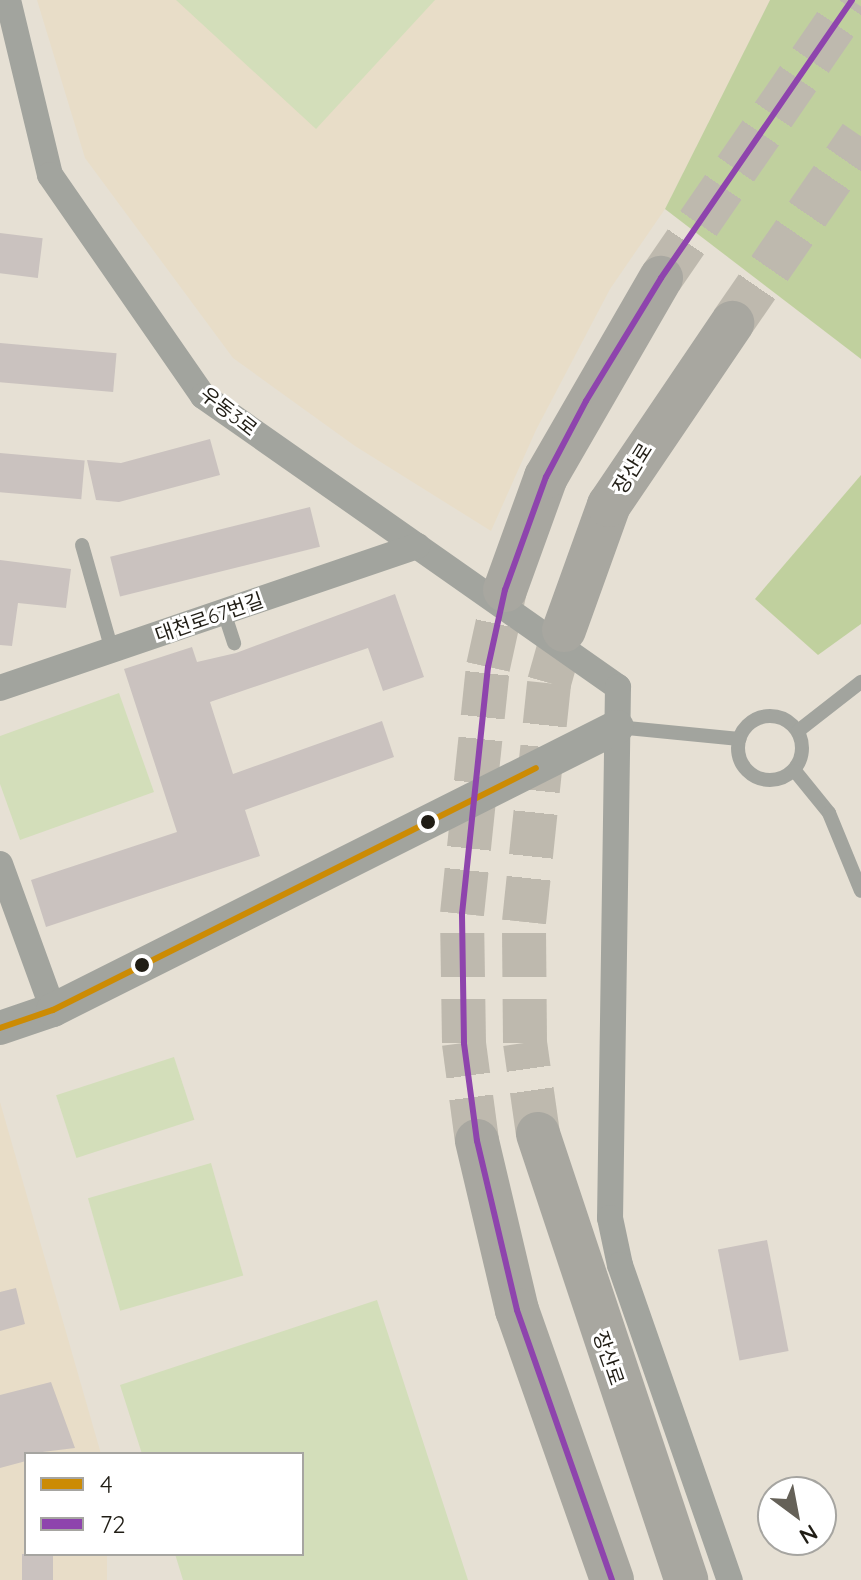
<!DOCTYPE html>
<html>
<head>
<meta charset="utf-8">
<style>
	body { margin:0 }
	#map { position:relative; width:861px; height:1580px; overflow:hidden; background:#e6e0d4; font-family:Quicksand,"Noto Sans KR",sans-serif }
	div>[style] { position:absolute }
	.built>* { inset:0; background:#e8ddc8 }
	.green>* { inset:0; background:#d3deba; transform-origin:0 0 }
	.forest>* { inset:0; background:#c0d09e }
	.building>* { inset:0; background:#cac2bf; transform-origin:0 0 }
	.trunk-tunnel>* { height:44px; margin-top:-22px; transform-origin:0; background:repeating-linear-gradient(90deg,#beb9ae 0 44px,transparent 0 66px) }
	.service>* { height:14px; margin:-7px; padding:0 7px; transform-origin:7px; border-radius:7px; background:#a2a49e }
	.service>.ring { margin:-7px; padding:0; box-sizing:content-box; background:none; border:14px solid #a2a49e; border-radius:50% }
	.minor>* { height:26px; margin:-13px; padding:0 13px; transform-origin:13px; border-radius:13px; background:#a2a49e }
	.tertiary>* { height:34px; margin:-17px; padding:0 17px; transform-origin:17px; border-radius:17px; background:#a2a49e }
	.trunk>* { height:44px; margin:-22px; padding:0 22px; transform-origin:22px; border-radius:22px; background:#a8a7a0 }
	.bus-1>* { height:6px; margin:-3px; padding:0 3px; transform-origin:3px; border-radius:3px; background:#cc8b04 }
	.bus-2>* { height:6px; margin:-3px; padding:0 3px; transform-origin:3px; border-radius:3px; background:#8e44ad }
	.dots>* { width:22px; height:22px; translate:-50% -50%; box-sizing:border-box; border:4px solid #fff; border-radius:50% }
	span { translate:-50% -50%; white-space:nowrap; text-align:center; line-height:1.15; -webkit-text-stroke:6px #fff; paint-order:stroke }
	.street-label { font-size:20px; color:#201d15 }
	.legend { position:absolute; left:24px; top:1452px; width:280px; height:104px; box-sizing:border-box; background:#fff; border:2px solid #a6a5a1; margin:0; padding:10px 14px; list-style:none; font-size:24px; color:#201d15 }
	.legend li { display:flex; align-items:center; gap:16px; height:40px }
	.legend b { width:40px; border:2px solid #a6a5a1 }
	.north { position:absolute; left:757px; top:1476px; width:80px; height:80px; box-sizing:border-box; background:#fff; border:2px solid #a6a5a1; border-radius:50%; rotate:148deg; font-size:22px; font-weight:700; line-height:32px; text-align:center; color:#201d15 }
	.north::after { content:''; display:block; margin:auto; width:28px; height:36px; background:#656158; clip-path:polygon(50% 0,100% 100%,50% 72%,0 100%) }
</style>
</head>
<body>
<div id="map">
	<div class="built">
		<i style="clip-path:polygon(37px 0,770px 0,665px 209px,610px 289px,536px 430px,491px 531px,355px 446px,233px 358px,85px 158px)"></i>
		<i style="clip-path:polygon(0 1102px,101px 1454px,26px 1454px,26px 1554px,107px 1554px,107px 1580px,0 1580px)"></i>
	</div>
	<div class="green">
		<i style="clip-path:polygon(176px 0,435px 0,316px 129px)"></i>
		<i style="clip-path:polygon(119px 693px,154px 792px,20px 840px,0 784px,0 736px)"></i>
		<i style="left:174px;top:1057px;width:66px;height:124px;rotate:72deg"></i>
		<i style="left:211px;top:1163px;width:117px;height:128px;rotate:74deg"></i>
		<i style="clip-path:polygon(377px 1300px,468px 1580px,183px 1580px,175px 1554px,302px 1554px,302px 1454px,142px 1454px,120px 1385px)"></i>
	</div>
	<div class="forest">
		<i style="clip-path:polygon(770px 0,861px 0,861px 359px,665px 209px)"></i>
		<i style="clip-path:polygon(861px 475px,861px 624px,818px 655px,755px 599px)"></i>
	</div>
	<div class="building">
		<i style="left:0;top:233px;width:43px;height:40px;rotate:7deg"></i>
		<i style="left:0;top:343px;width:117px;height:39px;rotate:5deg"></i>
		<i style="clip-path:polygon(210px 439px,220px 475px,119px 502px,96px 500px,87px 460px,121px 463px)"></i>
		<i style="left:0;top:453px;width:85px;height:39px;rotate:5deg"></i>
		<i style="left:310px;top:507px;width:41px;height:206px;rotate:76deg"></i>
		<i style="clip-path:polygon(0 560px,71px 569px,66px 608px,18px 603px,12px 646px,0 645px)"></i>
		<i style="clip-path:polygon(395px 594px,424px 677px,383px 691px,368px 648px,210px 702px,233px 774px,382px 721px,394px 757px,245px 810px,260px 856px,46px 927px,31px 880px,177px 832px,124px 669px,192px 647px,197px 662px,236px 653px)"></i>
		<i style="left:767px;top:1240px;width:113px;height:50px;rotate:79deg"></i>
		<i style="clip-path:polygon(16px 1288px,25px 1324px,0 1331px,0 1292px)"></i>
		<i style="clip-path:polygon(51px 1382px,75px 1448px,26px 1454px,26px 1461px,0 1468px,0 1395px)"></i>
		<i style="left:22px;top:1554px;width:31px;height:26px"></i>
	</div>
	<div class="trunk-tunnel">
		<i style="left:661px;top:278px;width:337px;rotate:-55.5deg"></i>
		<i style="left:732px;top:323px;width:227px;rotate:-55.4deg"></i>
		<i style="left:538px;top:1134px;width:92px;rotate:-98.1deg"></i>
		<i style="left:525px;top:1043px;width:121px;rotate:-90.5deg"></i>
		<i style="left:524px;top:922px;width:240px;rotate:-84deg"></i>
		<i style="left:549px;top:683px;width:55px;rotate:-74.2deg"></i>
		<i style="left:477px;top:1141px;width:99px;rotate:-97.6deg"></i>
		<i style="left:464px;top:1043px;width:129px;rotate:-90.9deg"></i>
		<i style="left:462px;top:914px;width:248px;rotate:-84deg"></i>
		<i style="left:488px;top:667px;width:79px;rotate:-77.6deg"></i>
	</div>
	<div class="service">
		<i style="left:82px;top:545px;width:109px;rotate:74.1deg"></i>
		<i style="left:224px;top:612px;width:33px;rotate:72deg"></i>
		<i class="ring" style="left:738px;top:716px;width:50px;height:50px"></i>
		<i style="left:617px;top:727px;width:123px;rotate:5.6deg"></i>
		<i style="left:798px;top:731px;width:80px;rotate:-37.9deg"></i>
		<i style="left:795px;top:771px;width:54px;rotate:51deg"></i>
		<i style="left:829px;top:813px;width:84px;rotate:67.7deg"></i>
	</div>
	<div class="minor">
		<i style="left:8px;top:0;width:180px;rotate:76.5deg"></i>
		<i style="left:50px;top:175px;width:269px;rotate:55.3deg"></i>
		<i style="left:203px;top:396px;width:507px;rotate:35.04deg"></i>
		<i style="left:618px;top:687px;width:531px;rotate:90.86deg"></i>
		<i style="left:610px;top:1218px;width:48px;rotate:78deg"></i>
		<i style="left:620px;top:1265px;width:334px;rotate:70.8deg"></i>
		<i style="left:0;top:688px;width:441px;rotate:-18.8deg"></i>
		<i style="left:0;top:864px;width:155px;rotate:70deg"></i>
	</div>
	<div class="tertiary">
		<i style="left:0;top:1028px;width:56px;rotate:-18.8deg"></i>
		<i style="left:53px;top:1010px;width:631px;rotate:-26.65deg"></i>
	</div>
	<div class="trunk">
		<i style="left:505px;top:590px;width:120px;rotate:-70.1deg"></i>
		<i style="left:546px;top:477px;width:230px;rotate:-60deg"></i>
		<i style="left:564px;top:630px;width:133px;rotate:-70.2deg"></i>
		<i style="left:609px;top:505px;width:220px;rotate:-55.9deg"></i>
		<i style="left:538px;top:1134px;width:470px;rotate:71.6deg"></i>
		<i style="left:477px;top:1141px;width:174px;rotate:76.7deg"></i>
		<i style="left:517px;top:1310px;width:286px;rotate:70.6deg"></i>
	</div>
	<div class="bus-1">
		<i style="left:0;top:1028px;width:56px;rotate:-18.8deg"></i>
		<i style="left:53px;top:1010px;width:540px;rotate:-26.61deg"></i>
	</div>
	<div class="bus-2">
		<i style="left:612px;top:1580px;width:286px;rotate:-109.4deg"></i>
		<i style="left:517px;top:1310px;width:174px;rotate:-103.3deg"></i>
		<i style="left:477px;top:1141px;width:99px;rotate:-97.6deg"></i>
		<i style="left:464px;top:1043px;width:129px;rotate:-90.9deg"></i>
		<i style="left:462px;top:914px;width:248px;rotate:-84deg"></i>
		<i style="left:488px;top:667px;width:79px;rotate:-77.6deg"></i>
		<i style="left:505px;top:590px;width:120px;rotate:-70.1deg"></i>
		<i style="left:546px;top:477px;width:86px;rotate:-62.2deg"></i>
		<i style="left:586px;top:401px;width:144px;rotate:-58.6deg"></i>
		<i style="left:661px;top:278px;width:337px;rotate:-55.5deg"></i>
	</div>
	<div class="dots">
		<i style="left:428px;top:822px;background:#201d15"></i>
		<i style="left:142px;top:965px;background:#201d15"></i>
	</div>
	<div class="street-label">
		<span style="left:229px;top:411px;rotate:38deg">우동3로</span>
		<span style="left:632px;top:468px;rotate:-58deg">장산로</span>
		<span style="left:209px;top:617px;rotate:-19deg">대천로67번길</span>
		<span style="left:609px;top:1358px;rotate:71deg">장산로</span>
	</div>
	<ul class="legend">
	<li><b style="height:10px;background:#cc8b04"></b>4</li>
	<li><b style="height:10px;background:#8e44ad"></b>72</li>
	</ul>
	<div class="north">N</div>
</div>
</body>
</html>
